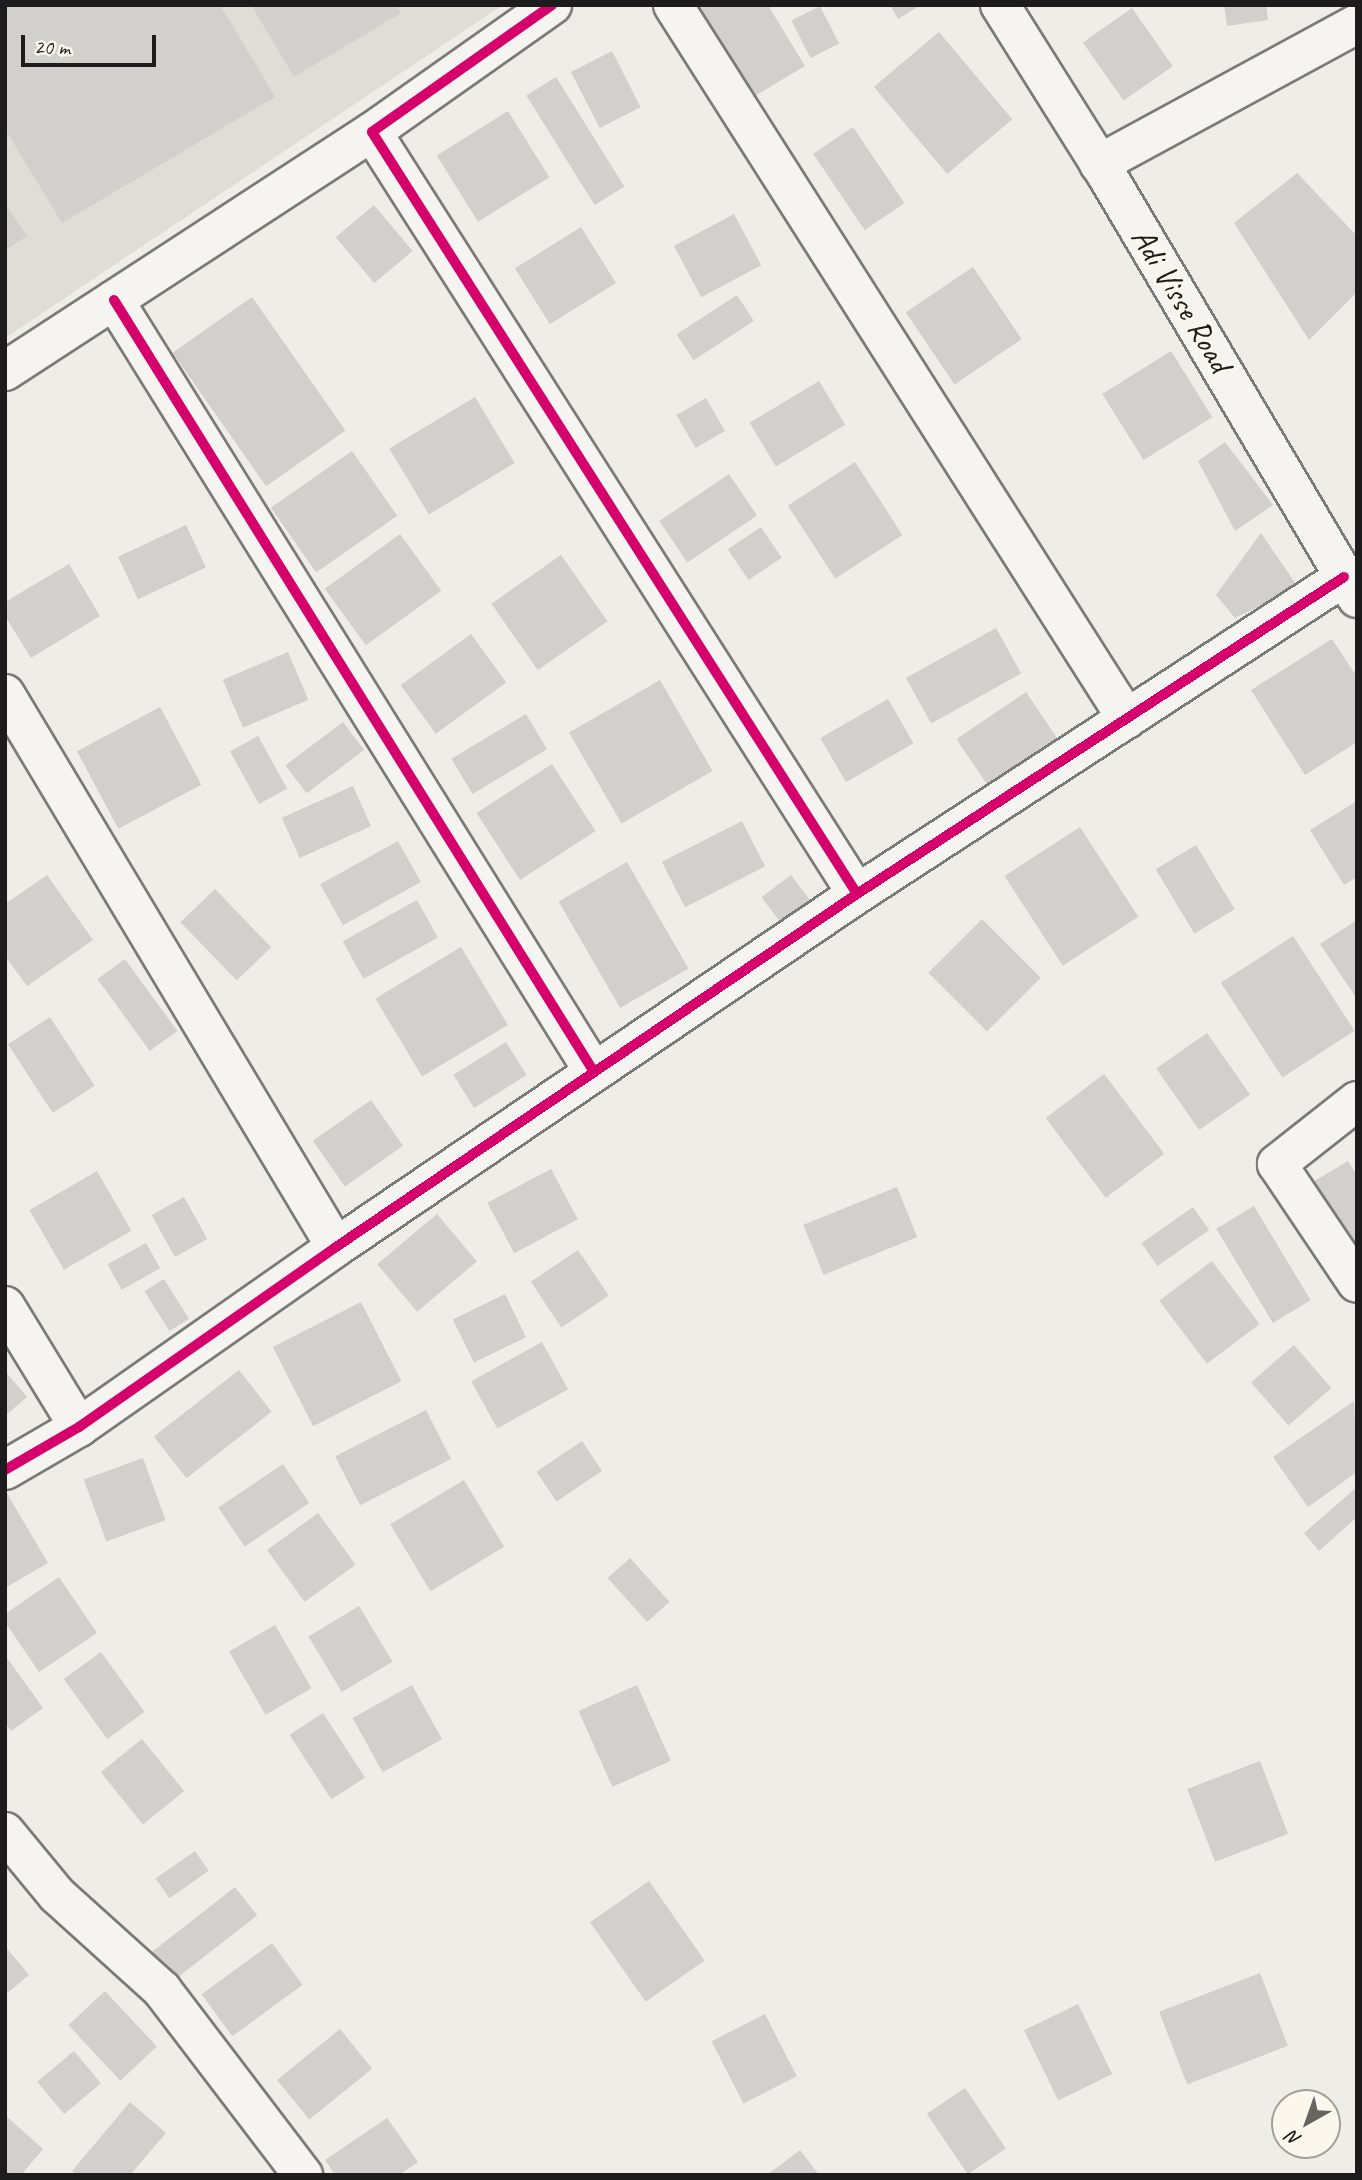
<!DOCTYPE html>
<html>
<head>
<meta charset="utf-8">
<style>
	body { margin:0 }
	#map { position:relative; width:1362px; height:2180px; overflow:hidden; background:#eeede8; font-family:Caveat,sans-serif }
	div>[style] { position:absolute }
	.built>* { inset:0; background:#dfddd6 }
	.building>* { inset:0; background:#d1d0cc; transform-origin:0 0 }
	.roads { filter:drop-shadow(2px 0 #7a7a78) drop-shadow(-2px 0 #7a7a78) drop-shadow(0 2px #7a7a78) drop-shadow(0 -2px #7a7a78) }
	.minor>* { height:38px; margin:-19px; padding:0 19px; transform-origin:19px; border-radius:19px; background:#f5f4f0 }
	.tertiary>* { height:38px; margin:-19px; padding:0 19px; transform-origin:19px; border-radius:19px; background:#f5f4f0 }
	.cycleway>* { height:10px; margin:-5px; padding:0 5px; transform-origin:5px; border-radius:5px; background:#d6006c }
	span { translate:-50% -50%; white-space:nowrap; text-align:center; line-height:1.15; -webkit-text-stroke:5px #fbf7ec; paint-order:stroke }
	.street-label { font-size:33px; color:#1c1c1c }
	.frame { position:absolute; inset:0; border:7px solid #1c1c1c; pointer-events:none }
	.north { position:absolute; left:1271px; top:2089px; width:70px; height:70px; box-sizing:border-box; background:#fbf7ec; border:2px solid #a29f99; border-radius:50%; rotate:220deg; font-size:19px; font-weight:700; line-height:28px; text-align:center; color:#1c1c1c }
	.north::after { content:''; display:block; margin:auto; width:24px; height:32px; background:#666563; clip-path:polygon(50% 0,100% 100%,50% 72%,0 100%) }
	.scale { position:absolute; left:21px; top:35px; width:135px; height:32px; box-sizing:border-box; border:4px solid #1c1c1c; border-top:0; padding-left:9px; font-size:21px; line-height:24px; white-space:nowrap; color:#1c1c1c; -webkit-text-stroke:5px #fbf7ec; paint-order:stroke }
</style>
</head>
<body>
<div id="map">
	<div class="built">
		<i style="clip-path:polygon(5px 5px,503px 5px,5px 338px)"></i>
	</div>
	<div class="building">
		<i style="clip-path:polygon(5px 5px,220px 5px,275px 97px,62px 223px,5px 129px)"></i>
		<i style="clip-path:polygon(251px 5px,396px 5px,401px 13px,294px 77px)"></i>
		<i style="clip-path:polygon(690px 5px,768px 5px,805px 66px,748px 100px)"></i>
		<i style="clip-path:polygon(890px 5px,921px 5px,898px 19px)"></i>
		<i style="clip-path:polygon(1224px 5px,1266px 5px,1268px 20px,1227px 26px)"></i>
		<i style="left:820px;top:6px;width:42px;height:32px;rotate:63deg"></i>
		<i style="left:1132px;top:8px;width:71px;height:60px;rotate:55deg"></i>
		<i style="left:939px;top:32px;width:114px;height:85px;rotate:50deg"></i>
		<i style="left:612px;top:51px;width:63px;height:46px;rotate:63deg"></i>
		<i style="left:556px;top:77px;width:129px;height:35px;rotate:58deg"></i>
		<i style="left:508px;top:111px;width:78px;height:84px;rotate:58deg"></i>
		<i style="left:853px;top:127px;width:92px;height:48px;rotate:56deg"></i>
		<i style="clip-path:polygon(1297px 173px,1357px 236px,1357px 292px,1309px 340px,1234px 223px)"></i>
		<i style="clip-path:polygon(5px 203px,27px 236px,5px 250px)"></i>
		<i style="left:374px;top:205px;width:60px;height:50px;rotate:50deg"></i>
		<i style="left:734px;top:214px;width:58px;height:68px;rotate:62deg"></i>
		<i style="left:581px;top:227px;width:66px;height:78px;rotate:58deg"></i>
		<i style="left:973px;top:267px;width:87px;height:81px;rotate:56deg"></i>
		<i style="left:737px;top:295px;width:31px;height:72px;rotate:57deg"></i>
		<i style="left:252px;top:297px;width:163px;height:97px;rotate:55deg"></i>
		<i style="left:1171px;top:351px;width:78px;height:81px;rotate:58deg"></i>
		<i style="left:819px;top:381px;width:51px;height:81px;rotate:59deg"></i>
		<i style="left:475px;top:397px;width:77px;height:100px;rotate:59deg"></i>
		<i style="left:706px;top:398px;width:38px;height:34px;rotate:60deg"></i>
		<i style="clip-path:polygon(1225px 442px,1273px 505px,1235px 531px,1198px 461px)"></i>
		<i style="left:352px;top:451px;width:79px;height:99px;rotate:55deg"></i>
		<i style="left:855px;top:462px;width:87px;height:80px;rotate:57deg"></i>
		<i style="left:729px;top:474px;width:50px;height:84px;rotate:56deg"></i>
		<i style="left:186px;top:525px;width:47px;height:75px;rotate:65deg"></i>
		<i style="left:761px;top:527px;width:37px;height:40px;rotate:56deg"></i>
		<i style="clip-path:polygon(1261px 533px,1298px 587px,1235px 618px,1216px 595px)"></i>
		<i style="left:400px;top:534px;width:70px;height:93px;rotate:54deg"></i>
		<i style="left:561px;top:555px;width:81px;height:85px;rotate:55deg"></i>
		<i style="clip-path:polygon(69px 564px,100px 616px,31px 658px,5px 616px,5px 602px)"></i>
		<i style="left:996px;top:628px;width:52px;height:103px;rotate:61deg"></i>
		<i style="left:471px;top:634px;width:60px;height:87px;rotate:54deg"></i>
		<i style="clip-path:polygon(1332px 639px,1357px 677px,1357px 742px,1305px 775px,1251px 690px)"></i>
		<i style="left:288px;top:652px;width:52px;height:71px;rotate:67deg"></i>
		<i style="left:660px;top:680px;width:105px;height:105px;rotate:60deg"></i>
		<i style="left:1026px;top:692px;width:62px;height:84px;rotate:56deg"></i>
		<i style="left:888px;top:699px;width:51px;height:78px;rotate:60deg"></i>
		<i style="left:160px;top:707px;width:88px;height:94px;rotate:62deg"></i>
		<i style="left:526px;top:714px;width:41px;height:87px;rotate:59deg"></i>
		<i style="left:343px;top:722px;width:35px;height:72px;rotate:53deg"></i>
		<i style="left:258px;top:736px;width:60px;height:32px;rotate:61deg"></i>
		<i style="left:552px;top:764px;width:80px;height:90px;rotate:57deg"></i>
		<i style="left:353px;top:786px;width:44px;height:78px;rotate:66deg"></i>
		<i style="clip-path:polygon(1357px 801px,1357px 877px,1344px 885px,1310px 830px)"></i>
		<i style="left:742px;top:821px;width:51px;height:90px;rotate:63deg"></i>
		<i style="left:1080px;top:827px;width:107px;height:90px;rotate:57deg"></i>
		<i style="left:398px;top:841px;width:47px;height:89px;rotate:61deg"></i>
		<i style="left:1196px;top:845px;width:75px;height:47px;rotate:59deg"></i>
		<i style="left:627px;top:862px;width:123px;height:79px;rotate:60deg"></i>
		<i style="clip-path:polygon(47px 875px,93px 940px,27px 986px,5px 956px,5px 904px)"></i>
		<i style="left:791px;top:875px;width:38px;height:37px;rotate:53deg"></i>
		<i style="left:215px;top:889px;width:81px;height:48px;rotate:46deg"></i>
		<i style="left:417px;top:900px;width:43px;height:85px;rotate:61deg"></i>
		<i style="left:982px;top:919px;width:83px;height:76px;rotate:45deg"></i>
		<i style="clip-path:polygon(1357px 920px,1357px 999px,1320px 944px)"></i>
		<i style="left:1293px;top:936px;width:113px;height:86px;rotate:57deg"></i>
		<i style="left:461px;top:947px;width:91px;height:100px;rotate:59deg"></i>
		<i style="left:125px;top:959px;width:89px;height:34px;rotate:54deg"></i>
		<i style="left:50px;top:1017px;width:82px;height:50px;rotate:57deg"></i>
		<i style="left:1207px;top:1033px;width:75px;height:62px;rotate:55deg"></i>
		<i style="left:506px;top:1042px;width:39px;height:62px;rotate:58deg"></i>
		<i style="left:1104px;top:1074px;width:100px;height:73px;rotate:53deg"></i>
		<i style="left:371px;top:1100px;width:56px;height:71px;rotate:55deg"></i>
		<i style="clip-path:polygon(1348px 1161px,1357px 1175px,1357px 1272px,1286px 1198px)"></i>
		<i style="left:551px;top:1169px;width:57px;height:72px;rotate:62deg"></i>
		<i style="left:97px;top:1171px;width:69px;height:78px;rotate:60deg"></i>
		<i style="left:897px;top:1187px;width:54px;height:101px;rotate:68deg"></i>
		<i style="left:184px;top:1197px;width:48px;height:37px;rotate:61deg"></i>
		<i style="left:1254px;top:1206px;width:110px;height:44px;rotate:59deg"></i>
		<i style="left:1193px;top:1207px;width:28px;height:63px;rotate:55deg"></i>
		<i style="left:437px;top:1214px;width:62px;height:78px;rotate:50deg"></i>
		<i style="left:146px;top:1243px;width:29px;height:44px;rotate:61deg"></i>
		<i style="left:578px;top:1250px;width:55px;height:57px;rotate:56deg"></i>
		<i style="left:1212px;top:1261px;width:79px;height:66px;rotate:53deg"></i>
		<i style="left:164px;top:1279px;width:47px;height:23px;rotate:58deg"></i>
		<i style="left:505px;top:1294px;width:48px;height:58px;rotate:64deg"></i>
		<i style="left:361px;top:1302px;width:89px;height:99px;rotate:63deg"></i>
		<i style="left:542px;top:1342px;width:54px;height:81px;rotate:61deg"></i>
		<i style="left:1294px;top:1345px;width:57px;height:57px;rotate:49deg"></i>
		<i style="left:239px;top:1370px;width:53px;height:108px;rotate:52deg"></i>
		<i style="clip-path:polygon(5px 1371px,27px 1397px,5px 1416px)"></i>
		<i style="clip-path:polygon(1354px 1401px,1357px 1472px,1308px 1507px,1273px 1457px)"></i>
		<i style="left:426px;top:1410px;width:55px;height:102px;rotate:63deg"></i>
		<i style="left:582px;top:1441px;width:36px;height:55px;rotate:56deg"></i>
		<i style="left:143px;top:1458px;width:66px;height:63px;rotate:70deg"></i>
		<i style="left:283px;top:1464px;width:47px;height:78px;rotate:56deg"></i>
		<i style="left:464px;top:1480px;width:78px;height:86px;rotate:59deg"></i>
		<i style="clip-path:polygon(1357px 1487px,1357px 1517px,1319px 1551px,1304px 1533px)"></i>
		<i style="clip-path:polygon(5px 1490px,48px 1563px,5px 1588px)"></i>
		<i style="left:318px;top:1513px;width:64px;height:63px;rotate:54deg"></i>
		<i style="left:630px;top:1558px;width:59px;height:30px;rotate:48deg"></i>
		<i style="clip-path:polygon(59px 1577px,97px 1633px,39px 1672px,5px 1622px,5px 1614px)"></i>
		<i style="left:359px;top:1606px;width:65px;height:59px;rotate:59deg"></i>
		<i style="left:275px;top:1625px;width:73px;height:53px;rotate:60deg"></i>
		<i style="left:101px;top:1652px;width:74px;height:46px;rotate:54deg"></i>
		<i style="clip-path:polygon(5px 1655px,43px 1708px,11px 1731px,5px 1723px)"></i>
		<i style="left:412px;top:1685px;width:62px;height:68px;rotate:61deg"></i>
		<i style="left:637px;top:1685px;width:83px;height:64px;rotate:66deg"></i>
		<i style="left:323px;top:1713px;width:77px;height:40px;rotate:57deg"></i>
		<i style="left:142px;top:1739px;width:67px;height:53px;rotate:51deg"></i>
		<i style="left:1260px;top:1761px;width:78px;height:78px;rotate:69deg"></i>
		<i style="left:195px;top:1851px;width:24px;height:48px;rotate:55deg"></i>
		<i style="left:649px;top:1881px;width:97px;height:72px;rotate:55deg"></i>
		<i style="left:235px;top:1887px;width:36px;height:108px;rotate:52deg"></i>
		<i style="left:272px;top:1943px;width:52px;height:87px;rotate:54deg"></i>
		<i style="clip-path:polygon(5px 1946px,29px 1975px,5px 1995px)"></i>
		<i style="left:1260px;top:1973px;width:78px;height:108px;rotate:69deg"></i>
		<i style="left:105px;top:1991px;width:76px;height:50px;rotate:47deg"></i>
		<i style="left:1078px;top:2004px;width:78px;height:60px;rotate:64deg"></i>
		<i style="left:765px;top:2014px;width:70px;height:60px;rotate:63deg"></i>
		<i style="left:340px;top:2029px;width:51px;height:81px;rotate:51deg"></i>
		<i style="left:74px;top:2051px;width:42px;height:48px;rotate:50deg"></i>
		<i style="left:965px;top:2088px;width:73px;height:46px;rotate:56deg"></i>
		<i style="clip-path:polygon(130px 2102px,166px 2133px,130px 2175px,77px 2175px,72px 2171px)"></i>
		<i style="clip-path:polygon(5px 2115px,43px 2149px,21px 2175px,5px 2174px)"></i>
		<i style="clip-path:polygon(387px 2118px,418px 2162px,399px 2175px,335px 2175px,325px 2160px)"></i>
		<i style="clip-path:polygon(800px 2150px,819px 2175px,767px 2175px)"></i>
	</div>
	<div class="roads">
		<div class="minor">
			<i style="left:552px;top:5px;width:220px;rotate:144.8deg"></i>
			<i style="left:372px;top:132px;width:903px;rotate:57.52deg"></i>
			<i style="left:673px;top:5px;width:846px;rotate:57.55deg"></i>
			<i style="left:1099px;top:164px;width:294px;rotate:-28.5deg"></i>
			<i style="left:114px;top:300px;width:909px;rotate:58.13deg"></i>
			<i style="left:5px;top:371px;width:438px;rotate:-33.1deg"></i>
			<i style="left:5px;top:694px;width:644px;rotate:59.1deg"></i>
			<i style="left:1357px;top:1101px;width:102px;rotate:141.8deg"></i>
			<i style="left:1277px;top:1164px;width:143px;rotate:56.1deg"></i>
			<i style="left:5px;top:1306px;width:142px;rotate:58.6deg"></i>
			<i style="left:5px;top:1470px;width:86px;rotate:-30.2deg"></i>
			<i style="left:79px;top:1427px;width:314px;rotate:-35deg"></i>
			<i style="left:336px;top:1247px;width:629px;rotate:-34.12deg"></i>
			<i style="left:857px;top:894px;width:581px;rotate:-33.06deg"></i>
			<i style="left:5px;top:1832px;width:82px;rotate:50.5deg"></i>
			<i style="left:57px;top:1895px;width:142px;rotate:42.1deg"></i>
			<i style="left:162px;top:1990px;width:233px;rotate:52.7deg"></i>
		</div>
		<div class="tertiary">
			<i style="left:1000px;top:5px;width:203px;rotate:57.9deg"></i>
			<i style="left:1108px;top:177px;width:489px;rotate:59.4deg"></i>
		</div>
	</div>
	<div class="cycleway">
		<i style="left:552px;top:5px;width:220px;rotate:144.8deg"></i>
		<i style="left:372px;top:132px;width:903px;rotate:57.52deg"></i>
		<i style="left:114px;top:300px;width:909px;rotate:58.13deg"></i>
		<i style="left:5px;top:1470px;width:86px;rotate:-30.2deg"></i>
		<i style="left:79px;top:1427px;width:314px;rotate:-35deg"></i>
		<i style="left:336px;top:1247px;width:629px;rotate:-34.12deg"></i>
		<i style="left:857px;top:894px;width:581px;rotate:-33.06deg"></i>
	</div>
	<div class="street-label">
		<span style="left:1181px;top:300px;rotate:59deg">Adi Visse Road</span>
	</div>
	<div class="frame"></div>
	<div class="north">N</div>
	<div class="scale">20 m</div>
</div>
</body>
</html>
